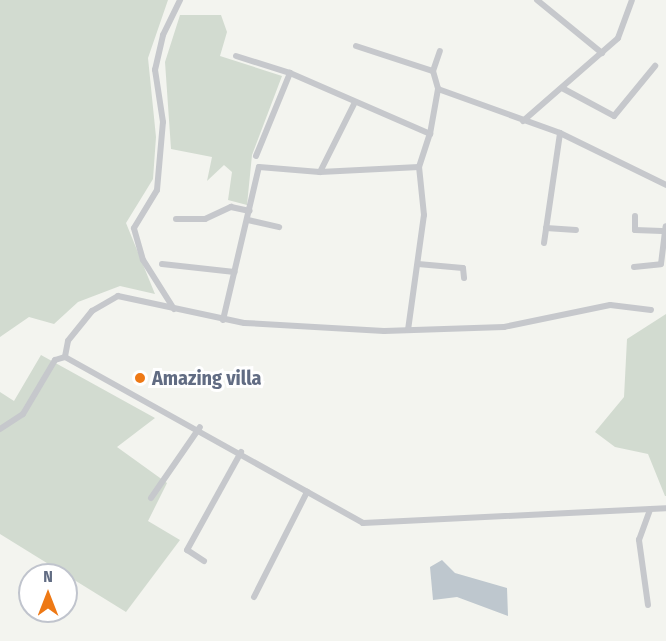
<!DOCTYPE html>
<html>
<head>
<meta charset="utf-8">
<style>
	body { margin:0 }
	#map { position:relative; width:666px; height:641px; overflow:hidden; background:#f3f4ef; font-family:"Fira Sans Condensed",sans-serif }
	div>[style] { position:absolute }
	.green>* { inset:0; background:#d2dbd0 }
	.water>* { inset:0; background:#bec7ce }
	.minor>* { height:6px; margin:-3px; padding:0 3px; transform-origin:3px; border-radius:3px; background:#c6c8cc }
	.dots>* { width:16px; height:16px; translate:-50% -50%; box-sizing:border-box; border:3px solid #fff; border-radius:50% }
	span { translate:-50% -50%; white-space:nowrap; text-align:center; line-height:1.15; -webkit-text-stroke:6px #fff; paint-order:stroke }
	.poi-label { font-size:20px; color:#616c83; font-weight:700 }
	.left { translate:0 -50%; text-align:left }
	.north { position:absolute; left:18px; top:563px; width:60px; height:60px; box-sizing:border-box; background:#fff; border:2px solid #c0c4cd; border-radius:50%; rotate:0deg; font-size:16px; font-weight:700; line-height:24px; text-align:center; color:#616c83 }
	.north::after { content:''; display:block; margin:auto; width:21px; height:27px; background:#ee7915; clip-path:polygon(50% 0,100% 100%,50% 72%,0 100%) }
</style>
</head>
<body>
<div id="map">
	<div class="green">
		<i style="clip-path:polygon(0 0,168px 0,148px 58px,156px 137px,153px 179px,126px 223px,155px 294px,120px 286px,78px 302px,54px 324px,29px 317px,0 337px)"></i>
		<i style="clip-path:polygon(180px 15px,221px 15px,227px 32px,220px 56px,282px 76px,252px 155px,247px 205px,228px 200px,232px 172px,224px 165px,207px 181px,212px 157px,171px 149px,165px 62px)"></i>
		<i style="clip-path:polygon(666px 314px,666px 496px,665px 496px,648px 454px,615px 447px,595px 432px,624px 397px,627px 339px)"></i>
		<i style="clip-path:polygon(41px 355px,155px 418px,117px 447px,167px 483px,148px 521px,180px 540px,126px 612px,0 534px,0 392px,14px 401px)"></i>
	</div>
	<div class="water">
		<i style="clip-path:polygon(442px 560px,455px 573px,507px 588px,508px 616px,457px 597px,433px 600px,430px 567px)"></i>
	</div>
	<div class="minor">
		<i style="left:537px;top:0;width:84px;rotate:39.2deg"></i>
		<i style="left:356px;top:46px;width:81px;rotate:18deg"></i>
		<i style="left:433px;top:71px;width:19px;rotate:74deg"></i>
		<i style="left:236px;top:56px;width:57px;rotate:17.5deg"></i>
		<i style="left:290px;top:73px;width:153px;rotate:23.5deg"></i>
		<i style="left:430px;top:134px;width:46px;rotate:-79.9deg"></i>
		<i style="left:438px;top:89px;width:130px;rotate:19.8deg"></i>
		<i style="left:560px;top:133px;width:118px;rotate:26.1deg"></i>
		<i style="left:433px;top:71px;width:21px;rotate:-71deg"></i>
		<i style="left:562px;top:88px;width:59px;rotate:28.3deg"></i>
		<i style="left:614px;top:116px;width:65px;rotate:-50.6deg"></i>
		<i style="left:523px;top:121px;width:126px;rotate:-41.1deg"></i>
		<i style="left:618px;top:38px;width:40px;rotate:-69.8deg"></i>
		<i style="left:256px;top:156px;width:90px;rotate:-67.7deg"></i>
		<i style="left:320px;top:172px;width:78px;rotate:-63.4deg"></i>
		<i style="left:635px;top:216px;width:14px;rotate:90deg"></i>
		<i style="left:635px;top:230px;width:27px;rotate:2deg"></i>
		<i style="left:176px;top:219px;width:29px"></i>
		<i style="left:205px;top:219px;width:29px;rotate:-25deg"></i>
		<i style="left:231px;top:207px;width:19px;rotate:12deg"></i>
		<i style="left:248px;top:220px;width:32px;rotate:13deg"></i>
		<i style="left:546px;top:228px;width:30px;rotate:4deg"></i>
		<i style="left:544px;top:243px;width:111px;rotate:-81.7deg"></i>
		<i style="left:162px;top:264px;width:73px;rotate:6.3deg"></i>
		<i style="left:418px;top:264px;width:45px;rotate:5.1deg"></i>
		<i style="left:463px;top:268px;width:10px;rotate:84deg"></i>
		<i style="left:634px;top:267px;width:27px;rotate:-6deg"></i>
		<i style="left:661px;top:264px;width:38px;rotate:-83deg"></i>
		<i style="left:174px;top:309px;width:58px;rotate:-122.3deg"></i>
		<i style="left:143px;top:260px;width:33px;rotate:-106deg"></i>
		<i style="left:134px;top:228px;width:44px;rotate:-58.8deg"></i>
		<i style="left:157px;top:190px;width:68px;rotate:-85deg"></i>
		<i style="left:163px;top:122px;width:53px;rotate:-98.7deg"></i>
		<i style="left:155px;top:70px;width:36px;rotate:-77deg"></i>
		<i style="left:163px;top:35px;width:39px;rotate:-64deg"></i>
		<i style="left:651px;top:310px;width:41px;rotate:-173deg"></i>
		<i style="left:610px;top:305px;width:108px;rotate:168.3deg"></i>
		<i style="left:504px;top:327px;width:120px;rotate:178.1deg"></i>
		<i style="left:384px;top:331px;width:140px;rotate:-176.7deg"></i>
		<i style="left:244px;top:323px;width:129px;rotate:-167.9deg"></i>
		<i style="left:118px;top:296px;width:30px;rotate:150deg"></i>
		<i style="left:92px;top:311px;width:38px;rotate:129deg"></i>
		<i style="left:68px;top:341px;width:16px;rotate:101deg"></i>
		<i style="left:65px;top:357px;width:341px;rotate:29.1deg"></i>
		<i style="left:363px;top:523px;width:303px;rotate:-2.8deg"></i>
		<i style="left:223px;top:320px;width:157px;rotate:-76.8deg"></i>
		<i style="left:259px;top:167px;width:61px;rotate:4.7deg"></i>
		<i style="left:320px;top:172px;width:99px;rotate:-2.9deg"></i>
		<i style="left:419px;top:167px;width:35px;rotate:-72deg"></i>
		<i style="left:408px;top:330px;width:116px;rotate:-82.1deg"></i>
		<i style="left:424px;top:215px;width:48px;rotate:-95.9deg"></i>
		<i style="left:0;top:429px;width:27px;rotate:-33deg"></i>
		<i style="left:23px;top:414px;width:63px;rotate:-59.3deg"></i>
		<i style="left:55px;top:360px;width:10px;rotate:-17deg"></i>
		<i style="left:151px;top:498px;width:86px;rotate:-55.4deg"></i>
		<i style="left:204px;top:561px;width:20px;rotate:-147deg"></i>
		<i style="left:187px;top:550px;width:112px;rotate:-61.1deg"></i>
		<i style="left:254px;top:597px;width:118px;rotate:-63.2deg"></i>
		<i style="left:648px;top:605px;width:66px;rotate:-97.9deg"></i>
		<i style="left:639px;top:540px;width:33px;rotate:-70deg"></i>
	</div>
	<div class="dots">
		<i style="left:140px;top:378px;background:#ee7915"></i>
	</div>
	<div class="poi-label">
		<span class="left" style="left:152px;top:378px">Amazing villa</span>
	</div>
	<div class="north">N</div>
</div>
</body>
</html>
